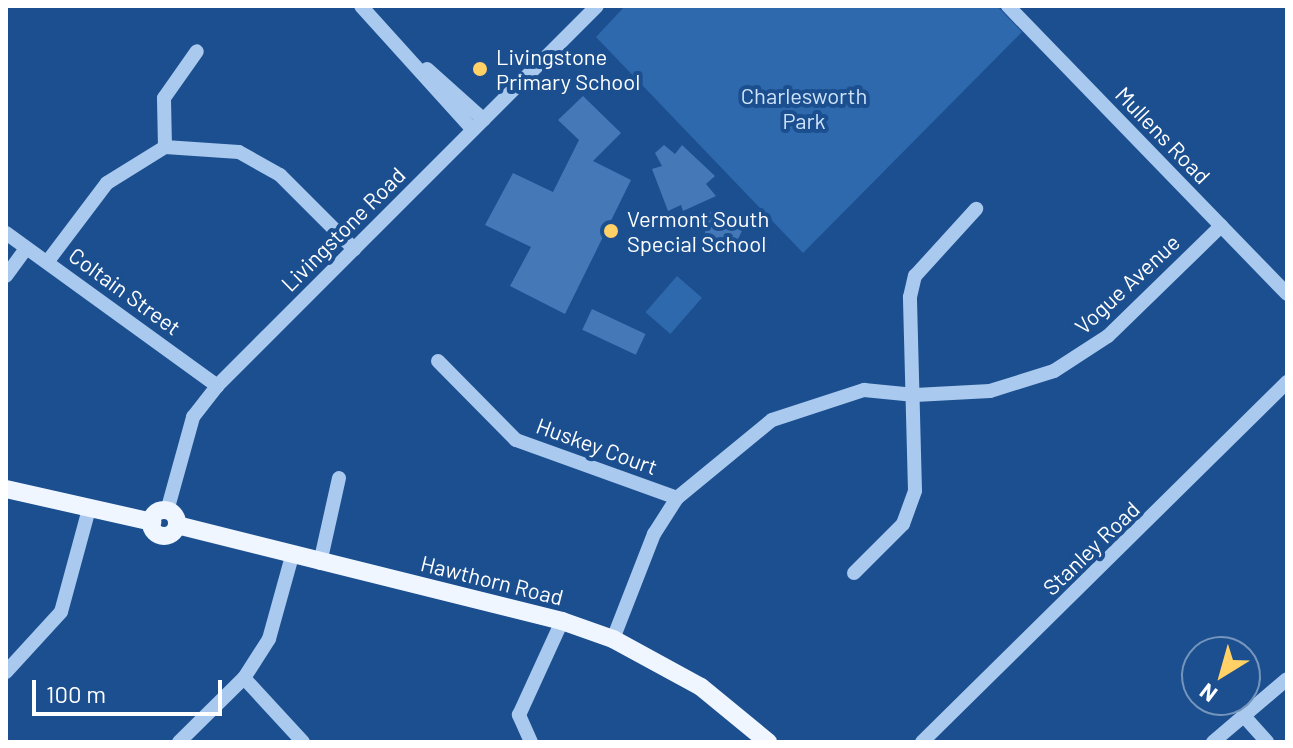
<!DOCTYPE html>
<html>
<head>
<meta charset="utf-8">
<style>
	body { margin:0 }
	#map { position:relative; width:1293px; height:748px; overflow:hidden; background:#1b4f8f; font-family:Barlow,sans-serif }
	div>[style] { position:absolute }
	.green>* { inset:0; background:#2e69ad; transform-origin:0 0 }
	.building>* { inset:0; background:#4478b7; transform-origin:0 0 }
	.minor>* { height:14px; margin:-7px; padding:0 7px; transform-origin:7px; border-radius:7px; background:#a9c9ee }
	.major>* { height:18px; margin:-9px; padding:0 9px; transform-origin:9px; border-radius:9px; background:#f0f6ff }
	.major>.ring { margin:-9px; padding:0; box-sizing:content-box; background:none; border:18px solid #f0f6ff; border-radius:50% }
	.dots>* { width:22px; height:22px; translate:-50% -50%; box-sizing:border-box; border:4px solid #1b4f8f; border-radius:50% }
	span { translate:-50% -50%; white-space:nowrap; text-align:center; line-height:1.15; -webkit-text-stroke:8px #1b4f8f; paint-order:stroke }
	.poi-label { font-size:22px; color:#fff }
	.left { translate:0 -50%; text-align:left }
	.park-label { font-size:22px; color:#cfe3fa }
	.street-label { font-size:22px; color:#fff }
	.frame { position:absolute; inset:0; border:8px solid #fff; pointer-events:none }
	.north { position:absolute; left:1181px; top:636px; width:80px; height:80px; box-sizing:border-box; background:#1b4f8f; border:2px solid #7695bc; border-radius:50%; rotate:217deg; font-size:22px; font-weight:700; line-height:32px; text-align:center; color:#fff }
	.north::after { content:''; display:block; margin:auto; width:28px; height:36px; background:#ffd166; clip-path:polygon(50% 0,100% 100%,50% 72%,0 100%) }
	.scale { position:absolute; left:32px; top:680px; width:190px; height:36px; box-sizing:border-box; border:4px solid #fff; border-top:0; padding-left:10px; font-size:24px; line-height:28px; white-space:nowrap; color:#fff; -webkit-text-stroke:6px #1b4f8f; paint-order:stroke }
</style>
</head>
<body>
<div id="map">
	<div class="green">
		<i style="clip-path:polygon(625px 6px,997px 6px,1022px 32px,803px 253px,596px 37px)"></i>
		<i style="left:677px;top:276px;width:33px;height:48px;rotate:41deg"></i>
	</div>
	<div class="building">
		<i style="clip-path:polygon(583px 96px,621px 133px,593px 161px,631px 180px,565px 314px,510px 286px,531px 247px,485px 225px,513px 173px,553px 192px,579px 140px,558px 120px)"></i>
		<i style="clip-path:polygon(664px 145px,675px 154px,682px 145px,715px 176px,706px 184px,716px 196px,683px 211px,681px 205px,668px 211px,652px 169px,662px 166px,655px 153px)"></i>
		<i style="clip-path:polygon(710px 212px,747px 220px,732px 252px,702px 245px)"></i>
		<i style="left:592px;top:309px;width:59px;height:23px;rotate:25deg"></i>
	</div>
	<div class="minor">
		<i style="left:361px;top:6px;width:167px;rotate:47.9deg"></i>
		<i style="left:1008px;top:6px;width:401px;rotate:45.9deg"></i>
		<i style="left:427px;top:69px;width:76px;rotate:41.8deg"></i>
		<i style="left:165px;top:147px;width:49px;rotate:-91.2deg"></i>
		<i style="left:164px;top:98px;width:57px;rotate:-54.9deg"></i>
		<i style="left:6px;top:233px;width:261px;rotate:35.9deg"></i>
		<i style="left:48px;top:261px;width:98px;rotate:-52.9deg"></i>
		<i style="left:107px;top:183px;width:68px;rotate:-31.8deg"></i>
		<i style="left:165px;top:147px;width:74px;rotate:3.9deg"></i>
		<i style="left:239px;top:152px;width:47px;rotate:29.3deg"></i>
		<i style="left:280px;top:175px;width:105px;rotate:45deg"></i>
		<i style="left:6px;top:276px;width:34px;rotate:-54deg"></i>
		<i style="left:438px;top:361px;width:111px;rotate:45.4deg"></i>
		<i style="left:516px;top:440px;width:171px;rotate:19.8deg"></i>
		<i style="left:167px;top:511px;width:98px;rotate:-74.5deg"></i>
		<i style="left:193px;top:417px;width:39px;rotate:-52deg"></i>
		<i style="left:217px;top:386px;width:537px;rotate:-45deg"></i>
		<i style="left:320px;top:563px;width:87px;rotate:-77.4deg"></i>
		<i style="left:854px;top:573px;width:69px;rotate:-45deg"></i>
		<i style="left:903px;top:524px;width:35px;rotate:-70deg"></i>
		<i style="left:915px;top:491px;width:194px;rotate:-91.5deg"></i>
		<i style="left:910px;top:297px;width:22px;rotate:-77deg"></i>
		<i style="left:915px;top:276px;width:91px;rotate:-47.7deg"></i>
		<i style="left:613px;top:639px;width:113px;rotate:-68.7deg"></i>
		<i style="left:654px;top:534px;width:43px;rotate:-57.4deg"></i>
		<i style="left:677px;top:498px;width:123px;rotate:-39.4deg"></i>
		<i style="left:772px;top:420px;width:97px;rotate:-18.1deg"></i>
		<i style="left:864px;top:390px;width:51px;rotate:5.6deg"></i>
		<i style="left:915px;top:395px;width:75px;rotate:-3.1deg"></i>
		<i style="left:990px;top:391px;width:67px;rotate:-17.4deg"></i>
		<i style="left:1054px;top:371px;width:64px;rotate:-32.9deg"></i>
		<i style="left:1108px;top:336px;width:158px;rotate:-44.2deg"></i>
		<i style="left:6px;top:672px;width:81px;rotate:-47.5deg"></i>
		<i style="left:61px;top:612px;width:107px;rotate:-74.8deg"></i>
		<i style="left:244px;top:678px;width:87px;rotate:47.3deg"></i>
		<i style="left:1243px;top:715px;width:36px;rotate:48deg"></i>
		<i style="left:179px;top:742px;width:91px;rotate:-44.6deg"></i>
		<i style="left:244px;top:678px;width:46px;rotate:-57.3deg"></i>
		<i style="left:269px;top:639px;width:86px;rotate:-74.5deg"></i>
		<i style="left:531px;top:742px;width:30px;rotate:-114deg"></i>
		<i style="left:519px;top:715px;width:103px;rotate:-65.4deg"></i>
		<i style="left:922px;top:742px;width:513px;rotate:-44.6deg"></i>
		<i style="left:1213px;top:742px;width:97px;rotate:-40.4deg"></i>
	</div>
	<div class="major">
		<i style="left:6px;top:489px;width:150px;rotate:12.7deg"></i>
		<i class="ring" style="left:151px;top:510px;width:8px;height:8px"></i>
		<i style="left:177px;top:525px;width:397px;rotate:14deg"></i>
		<i style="left:562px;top:621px;width:54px;rotate:19.4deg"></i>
		<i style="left:613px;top:639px;width:100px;rotate:28.6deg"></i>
		<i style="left:701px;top:687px;width:87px;rotate:39.4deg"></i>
	</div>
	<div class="dots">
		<i style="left:480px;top:69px;background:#ffd166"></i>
		<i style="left:611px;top:231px;background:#ffd166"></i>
	</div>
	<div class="poi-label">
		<span class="left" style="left:496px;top:69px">Livingstone<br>Primary School</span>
		<span class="left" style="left:627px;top:231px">Vermont South<br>Special School</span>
	</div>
	<div class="park-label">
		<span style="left:804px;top:108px">Charlesworth<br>Park</span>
	</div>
	<div class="street-label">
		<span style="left:1163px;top:135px;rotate:46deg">Mullens Road</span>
		<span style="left:343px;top:229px;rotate:-45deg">Livingstone Road</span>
		<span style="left:1127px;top:284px;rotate:-43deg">Vogue Avenue</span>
		<span style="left:125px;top:291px;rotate:36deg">Coltain Street</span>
		<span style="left:597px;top:446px;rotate:20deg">Huskey Court</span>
		<span style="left:1091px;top:548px;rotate:-44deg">Stanley Road</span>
		<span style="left:492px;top:580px;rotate:14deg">Hawthorn Road</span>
	</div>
	<div class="frame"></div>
	<div class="north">N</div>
	<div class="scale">100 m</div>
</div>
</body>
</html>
